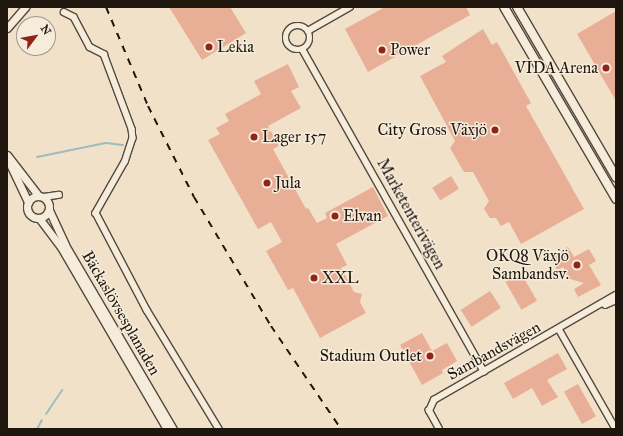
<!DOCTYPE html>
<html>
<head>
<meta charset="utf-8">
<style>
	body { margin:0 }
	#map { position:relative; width:623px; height:436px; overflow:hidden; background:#f1e1c9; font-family:"IM FELL Great Primer",serif }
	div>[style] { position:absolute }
	.stream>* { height:2px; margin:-1px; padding:0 1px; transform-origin:1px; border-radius:1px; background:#9ebbbf }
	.building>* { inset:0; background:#e9af96; transform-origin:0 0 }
	.roads { filter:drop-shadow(1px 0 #54493c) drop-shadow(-1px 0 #54493c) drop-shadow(0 1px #54493c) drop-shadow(0 -1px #54493c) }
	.minor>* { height:5.5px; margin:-2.75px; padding:0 2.75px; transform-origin:2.75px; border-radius:2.75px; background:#f6ecdc }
	.minor>.ring { margin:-2.75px; padding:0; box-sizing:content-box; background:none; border:5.5px solid #f6ecdc; border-radius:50% }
	.tertiary>* { height:7px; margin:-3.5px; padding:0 3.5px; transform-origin:3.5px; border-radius:3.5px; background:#f6ecdc }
	.tertiary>.ring { margin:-3.5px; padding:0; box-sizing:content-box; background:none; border:7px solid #f6ecdc; border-radius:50% }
	.secondary>* { height:8px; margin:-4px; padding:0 4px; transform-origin:4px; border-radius:4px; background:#f6ecdc }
	.rail>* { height:2px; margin-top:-1px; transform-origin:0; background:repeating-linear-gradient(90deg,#1f160d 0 7px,transparent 0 14px) }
	.dots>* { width:11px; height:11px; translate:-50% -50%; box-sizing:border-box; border:2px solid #f6ecdc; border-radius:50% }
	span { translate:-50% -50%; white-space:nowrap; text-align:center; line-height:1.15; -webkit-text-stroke:3px #f6ecdc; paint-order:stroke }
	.poi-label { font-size:16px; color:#1f160d }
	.left { translate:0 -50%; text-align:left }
	.right { translate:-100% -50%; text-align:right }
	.street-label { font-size:16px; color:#1f160d }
	.frame { position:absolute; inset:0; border:8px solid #1f160d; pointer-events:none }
	.north { position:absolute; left:16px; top:16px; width:40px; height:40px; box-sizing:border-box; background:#f6ecdc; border:1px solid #a09689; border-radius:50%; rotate:58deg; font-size:11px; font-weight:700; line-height:16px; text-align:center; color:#1f160d }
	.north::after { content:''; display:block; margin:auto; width:14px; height:18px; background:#8f2418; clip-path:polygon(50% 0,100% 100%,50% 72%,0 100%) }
</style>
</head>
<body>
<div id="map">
	<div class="stream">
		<i style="left:37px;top:157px;width:70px;rotate:-11.5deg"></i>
		<i style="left:106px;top:143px;width:17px;rotate:7deg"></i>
		<i style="left:46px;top:414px;width:29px;rotate:-56deg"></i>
		<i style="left:37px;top:429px;width:10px;rotate:-61deg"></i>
	</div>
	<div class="building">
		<i style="clip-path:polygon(169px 7px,230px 7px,246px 33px,202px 60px)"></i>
		<i style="clip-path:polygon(385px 7px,466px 7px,470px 15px,368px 72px,345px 29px)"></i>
		<i style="clip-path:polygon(616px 11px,616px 101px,577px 34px)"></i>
		<i style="clip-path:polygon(483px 29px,492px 45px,497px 42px,531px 103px,526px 106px,584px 209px,521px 244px,509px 222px,501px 226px,496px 218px,490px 218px,484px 209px,489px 201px,473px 172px,464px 172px,450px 148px,455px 141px,420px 76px,446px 62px,442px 56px)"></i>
		<i style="clip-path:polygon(288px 64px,299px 87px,291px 91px,301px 108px,268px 126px,279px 146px,273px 149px,306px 209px,308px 208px,317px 223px,327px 218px,325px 213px,373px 187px,388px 216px,336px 244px,347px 265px,341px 268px,354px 292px,362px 294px,360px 302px,366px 313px,320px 338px,293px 288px,288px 290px,266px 251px,282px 242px,271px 222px,258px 229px,208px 140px,220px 134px,216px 128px,229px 121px,225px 114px,261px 94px,254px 81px)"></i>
		<i style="left:451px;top:176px;width:15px;height:22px;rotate:58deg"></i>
		<i style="clip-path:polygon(568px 247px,574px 257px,589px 249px,596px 261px,589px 265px,601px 285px,578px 297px,574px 289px,584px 283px,570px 279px,563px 267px,557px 270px,550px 257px)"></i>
		<i style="left:521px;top:273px;width:32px;height:18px;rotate:60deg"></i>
		<i style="left:490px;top:291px;width:20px;height:35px;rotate:57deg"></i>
		<i style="clip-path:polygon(422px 333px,432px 351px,447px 343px,457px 361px,442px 370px,443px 373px,422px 385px,400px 345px)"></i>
		<i style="clip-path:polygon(558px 353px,567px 369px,547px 380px,558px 397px,542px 406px,532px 388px,513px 399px,504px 383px)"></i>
		<i style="left:578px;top:384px;width:37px;height:16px;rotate:61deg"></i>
	</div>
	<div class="roads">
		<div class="minor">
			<i style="left:64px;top:12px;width:11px;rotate:27deg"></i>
			<i style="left:74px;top:17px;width:34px;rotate:62deg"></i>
			<i style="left:90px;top:47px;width:16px;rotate:27deg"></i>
			<i style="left:104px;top:54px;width:80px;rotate:69.5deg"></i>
			<i style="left:132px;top:129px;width:9px;rotate:84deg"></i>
			<i style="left:133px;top:138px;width:25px;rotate:108deg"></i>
			<i style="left:125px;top:162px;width:59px;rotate:119.6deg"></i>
			<i style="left:96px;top:213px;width:110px;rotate:62.3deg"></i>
			<i style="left:147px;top:310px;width:139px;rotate:58.8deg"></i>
			<i class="ring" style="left:286px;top:26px;width:18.5px;height:18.5px"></i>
			<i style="left:308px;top:31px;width:48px;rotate:-29.7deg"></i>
			<i style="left:303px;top:50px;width:369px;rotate:60.6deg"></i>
			<i style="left:44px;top:197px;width:15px;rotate:-8deg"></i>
			<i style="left:605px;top:305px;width:12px;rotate:-24deg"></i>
			<i style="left:559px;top:329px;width:115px;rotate:60.3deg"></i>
			<i style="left:439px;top:429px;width:21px;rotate:-119deg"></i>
			<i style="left:429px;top:411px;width:12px;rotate:-66deg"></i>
			<i style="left:434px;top:400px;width:210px;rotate:-30deg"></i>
		</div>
		<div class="tertiary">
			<i style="left:7px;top:28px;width:28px;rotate:-49deg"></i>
			<i style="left:7px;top:155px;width:51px;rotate:52.2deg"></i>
			<i style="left:8px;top:160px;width:47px;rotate:64.5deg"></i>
			<i class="ring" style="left:27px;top:196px;width:15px;height:15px"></i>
			<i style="left:49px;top:210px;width:38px;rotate:65deg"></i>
			<i style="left:65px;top:245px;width:213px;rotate:59.6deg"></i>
			<i style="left:39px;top:218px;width:36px;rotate:53deg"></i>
			<i style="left:61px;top:247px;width:211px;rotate:59.8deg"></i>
		</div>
		<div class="secondary">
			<i style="left:504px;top:7px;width:222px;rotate:59.7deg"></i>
			<i style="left:517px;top:7px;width:197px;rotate:59.8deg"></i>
		</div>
	</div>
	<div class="rail">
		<i style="left:106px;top:7px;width:108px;rotate:67deg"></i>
		<i style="left:148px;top:106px;width:102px;rotate:63.2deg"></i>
		<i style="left:194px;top:197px;width:150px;rotate:59.2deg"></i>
		<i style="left:271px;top:326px;width:125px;rotate:55.8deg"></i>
	</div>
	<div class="dots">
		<i style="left:209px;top:47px;background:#8f2418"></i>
		<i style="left:382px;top:50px;background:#8f2418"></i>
		<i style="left:606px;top:68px;background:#8f2418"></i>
		<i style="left:495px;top:130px;background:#8f2418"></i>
		<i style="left:254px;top:137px;background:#8f2418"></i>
		<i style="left:267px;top:183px;background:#8f2418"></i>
		<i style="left:335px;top:216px;background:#8f2418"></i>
		<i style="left:577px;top:265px;background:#8f2418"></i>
		<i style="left:314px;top:278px;background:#8f2418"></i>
		<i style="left:430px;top:356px;background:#8f2418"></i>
	</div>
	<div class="poi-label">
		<span class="left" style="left:217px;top:47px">Lekia</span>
		<span class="left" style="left:390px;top:50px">Power</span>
		<span class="right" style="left:598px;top:68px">VIDA Arena</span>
		<span class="right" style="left:487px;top:130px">City Gross Växjö</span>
		<span class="left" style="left:262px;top:137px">Lager 157</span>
		<span class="left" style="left:275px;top:183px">Jula</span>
		<span class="left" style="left:343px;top:216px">Elvan</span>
		<span class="right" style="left:569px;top:265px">OKQ8 Växjö<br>Sambandsv.</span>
		<span class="left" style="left:322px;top:278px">XXL</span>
		<span class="right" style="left:422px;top:356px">Stadium Outlet</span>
	</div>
	<div class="street-label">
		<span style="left:411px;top:214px;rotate:61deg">Marketenterivägen</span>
		<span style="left:121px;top:313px;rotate:60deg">Bäckaslövsesplanaden</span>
		<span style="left:494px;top:351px;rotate:-29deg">Sambandsvägen</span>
	</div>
	<div class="frame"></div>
	<div class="north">N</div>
</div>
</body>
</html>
